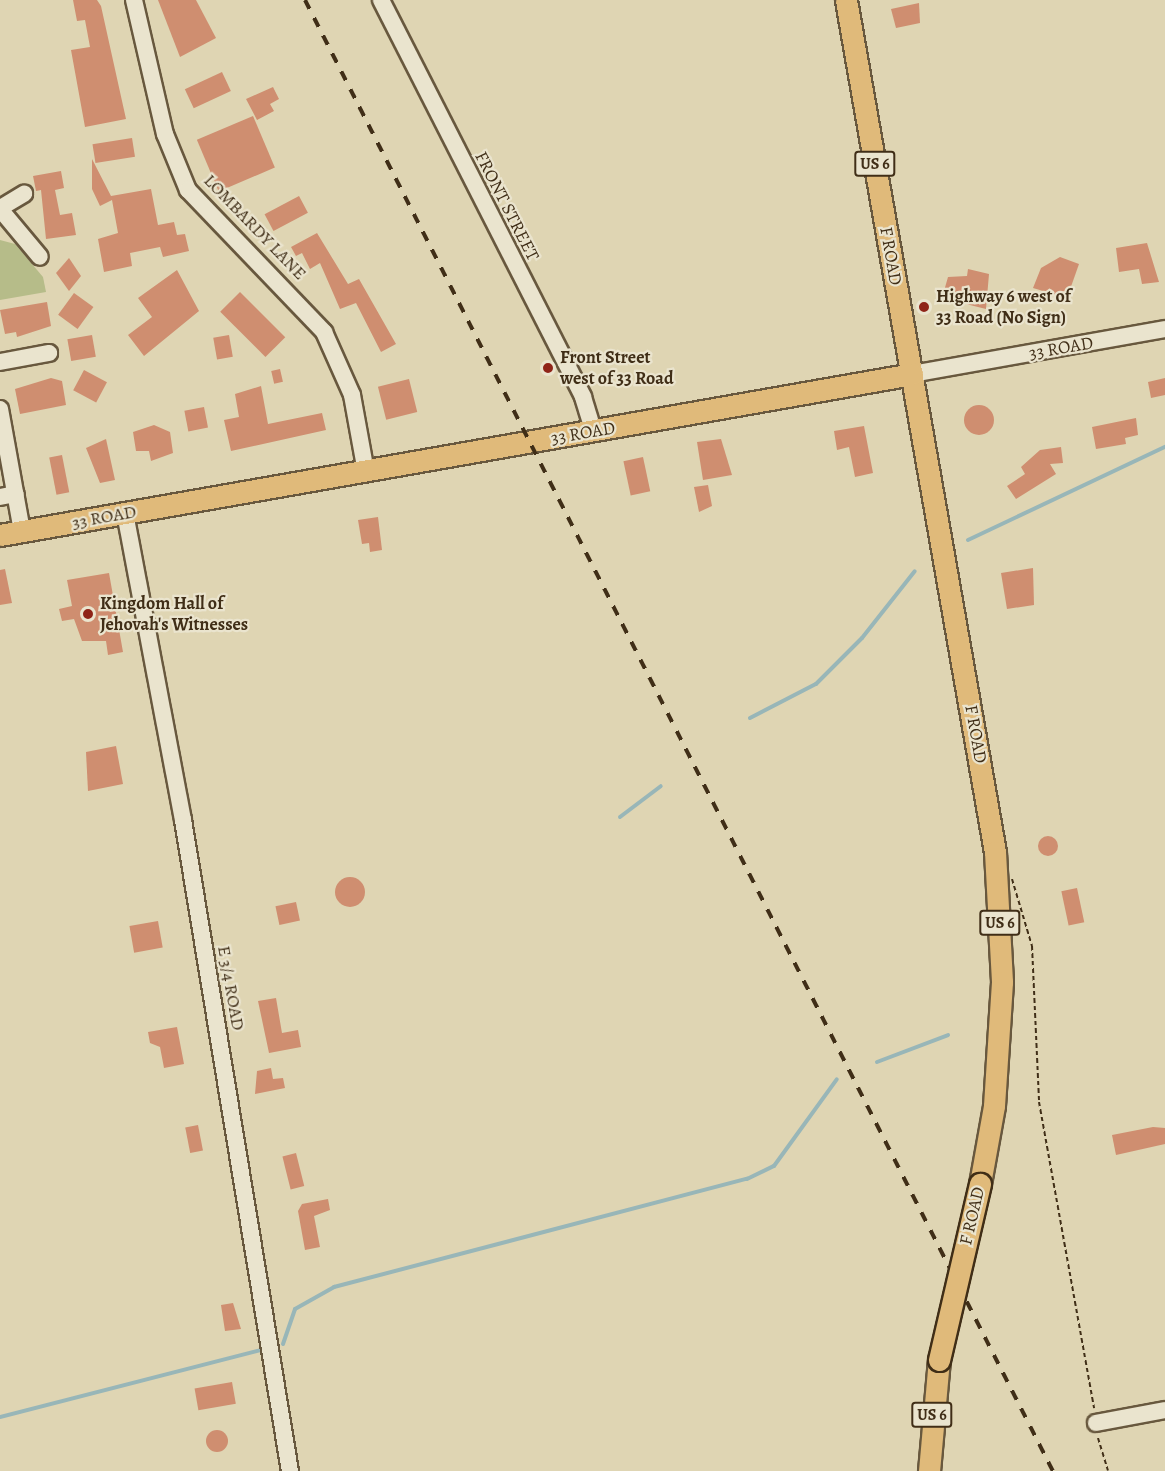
<!DOCTYPE html>
<html>
<head>
<meta charset="utf-8">
<style>
	body { margin:0 }
	#map { position:relative; width:1165px; height:1471px; overflow:hidden; background:#dfd5b3; font-family:Alegreya,serif }
	div>[style] { position:absolute }
	.green>* { inset:0; background:#b6bc89 }
	.stream>* { height:4px; margin:-2px; padding:0 2px; transform-origin:2px; border-radius:2px; background:#98b6b8 }
	.building>* { inset:0; background:#cf8e70; transform-origin:0 0 }
	.round { border-radius:50% }
	.path>* { height:2px; margin-top:-1px; transform-origin:0; background:repeating-linear-gradient(90deg,#402e17 0 4.5px,transparent 0 7.5px) }
	.roads { filter:drop-shadow(2px 0 #68583e) drop-shadow(-2px 0 #68583e) drop-shadow(0 2px #68583e) drop-shadow(0 -2px #68583e) }
	.minor>* { height:16px; margin:-8px; padding:0 8px; transform-origin:8px; border-radius:8px; background:#eae4ce }
	.major>* { height:21px; margin:-10.5px; padding:0 10.5px; transform-origin:10.5px; border-radius:10.5px; background:#e0ba7a }
	.rail>* { height:4px; margin-top:-2px; transform-origin:0; background:repeating-linear-gradient(90deg,#402e17 0 10px,transparent 0 20px) }
	.bridges { filter:drop-shadow(2px 0 #402e17) drop-shadow(-2px 0 #402e17) drop-shadow(0 2px #402e17) drop-shadow(0 -2px #402e17) }
	.major-bridge>* { height:21px; margin:-10.5px; padding:0 10.5px; transform-origin:10.5px; border-radius:10.5px; background:#e0ba7a }
	.dots>* { width:16px; height:16px; translate:-50% -50%; box-sizing:border-box; border:3px solid #eae4ce; border-radius:50% }
	span { translate:-50% -50%; white-space:nowrap; text-align:center; line-height:1.15; -webkit-text-stroke:4.5px #eae4ce; paint-order:stroke }
	.shield-label span { padding:2px 4px; background:#eae4ce; border:2px solid; border-radius:4px; -webkit-text-stroke-width:0 }
	.shield-label { font-size:16px; color:#402e17; font-weight:700 }
	.street-label { font-size:18px; color:#402e17 }
	.poi-label { font-size:18px; color:#402e17; font-weight:700 }
	.left { translate:0 -50%; text-align:left }
</style>
</head>
<body>
<div id="map">
	<div class="green">
		<i style="clip-path:polygon(0 240px,15px 244px,43px 277px,46px 292px,0 300px)"></i>
	</div>
	<div class="stream">
		<i style="left:968px;top:540px;width:218px;rotate:-25.3deg"></i>
		<i style="left:750px;top:718px;width:74px;rotate:-27.3deg"></i>
		<i style="left:816px;top:684px;width:65px;rotate:-45deg"></i>
		<i style="left:862px;top:638px;width:85px;rotate:-51.7deg"></i>
		<i style="left:620px;top:817px;width:51px;rotate:-37.1deg"></i>
		<i style="left:877px;top:1062px;width:76px;rotate:-20.8deg"></i>
		<i style="left:283px;top:1344px;width:37px;rotate:-71deg"></i>
		<i style="left:295px;top:1309px;width:45px;rotate:-29.4deg"></i>
		<i style="left:334px;top:1287px;width:427px;rotate:-14.7deg"></i>
		<i style="left:747px;top:1179px;width:30px;rotate:-26deg"></i>
		<i style="left:774px;top:1166px;width:107px;rotate:-54.1deg"></i>
		<i style="left:0;top:1417px;width:269px;rotate:-14.4deg"></i>
	</div>
	<div class="building">
		<i style="clip-path:polygon(73px 0,97px 0,101px 6px,126px 119px,85px 127px,71px 50px,90px 47px,85px 20px,77px 21px)"></i>
		<i style="clip-path:polygon(158px 0,196px 0,216px 38px,180px 57px)"></i>
		<i style="clip-path:polygon(919px 3px,920px 23px,896px 28px,891px 9px)"></i>
		<i style="left:222px;top:72px;width:21px;height:41px;rotate:65deg"></i>
		<i style="clip-path:polygon(273px 87px,279px 99px,270px 104px,274px 111px,257px 120px,246px 99px)"></i>
		<i style="left:253px;top:116px;width:56px;height:61px;rotate:67deg"></i>
		<i style="left:132px;top:138px;width:19px;height:40px;rotate:81deg"></i>
		<i style="clip-path:polygon(92px 159px,111px 196px,151px 189px,158px 225px,174px 222px,177px 235px,185px 234px,189px 251px,163px 257px,160px 247px,130px 253px,132px 266px,104px 272px,98px 239px,118px 233px,112px 200px,100px 206px,92px 189px)"></i>
		<i style="clip-path:polygon(61px 171px,64px 188px,55px 190px,60px 215px,72px 213px,76px 235px,46px 239px,41px 190px,36px 191px,33px 176px)"></i>
		<i style="left:299px;top:196px;width:19px;height:39px;rotate:62deg"></i>
		<i style="clip-path:polygon(317px 233px,348px 284px,359px 279px,396px 344px,381px 352px,356px 303px,340px 309px,320px 263px,310px 269px,302px 253px,296px 256px,291px 247px)"></i>
		<i style="clip-path:polygon(1147px 243px,1159px 282px,1142px 284px,1139px 269px,1119px 272px,1116px 248px)"></i>
		<i style="clip-path:polygon(1060px 257px,1079px 264px,1067px 298px,1033px 288px,1041px 268px)"></i>
		<i style="clip-path:polygon(69px 258px,81px 276px,69px 291px,56px 273px)"></i>
		<i style="clip-path:polygon(968px 269px,989px 274px,986px 309px,942px 298px,948px 277px,967px 276px)"></i>
		<i style="clip-path:polygon(177px 270px,199px 311px,144px 356px,128px 335px,152px 317px,138px 298px)"></i>
		<i style="left:240px;top:292px;width:64px;height:28px;rotate:45deg"></i>
		<i style="left:74px;top:293px;width:24px;height:27px;rotate:36deg"></i>
		<i style="clip-path:polygon(47px 302px,51px 326px,17px 337px,16px 332px,5px 334px,0 310px)"></i>
		<i style="left:92px;top:335px;width:22px;height:25px;rotate:80deg"></i>
		<i style="left:229px;top:335px;width:22px;height:16px;rotate:80deg"></i>
		<i style="left:280px;top:369px;width:13px;height:9px;rotate:77deg"></i>
		<i style="left:84px;top:370px;width:26px;height:23px;rotate:28deg"></i>
		<i style="clip-path:polygon(51px 378px,62px 381px,66px 405px,20px 414px,15px 389px)"></i>
		<i style="clip-path:polygon(1165px 378px,1165px 395px,1151px 398px,1148px 382px)"></i>
		<i style="left:409px;top:379px;width:34px;height:32px;rotate:76deg"></i>
		<i style="clip-path:polygon(261px 386px,268px 424px,322px 413px,326px 430px,231px 451px,224px 420px,239px 417px,235px 394px)"></i>
		<i class="round" style="left:964px;top:405px;width:30px;height:30px"></i>
		<i style="left:204px;top:407px;width:21px;height:20px;rotate:79deg"></i>
		<i style="clip-path:polygon(1136px 418px,1138px 435px,1125px 438px,1126px 444px,1096px 449px,1092px 427px)"></i>
		<i style="clip-path:polygon(154px 425px,170px 432px,173px 453px,151px 461px,149px 451px,136px 451px,133px 432px)"></i>
		<i style="clip-path:polygon(864px 426px,873px 473px,855px 477px,849px 447px,837px 450px,834px 431px)"></i>
		<i style="clip-path:polygon(106px 439px,115px 480px,100px 483px,86px 448px)"></i>
		<i style="clip-path:polygon(721px 439px,732px 475px,703px 480px,697px 442px)"></i>
		<i style="clip-path:polygon(1061px 447px,1063px 463px,1050px 464px,1056px 474px,1016px 499px,1007px 486px,1025px 474px,1021px 467px,1040px 450px)"></i>
		<i style="left:62px;top:455px;width:38px;height:13px;rotate:79deg"></i>
		<i style="left:643px;top:457px;width:35px;height:20px;rotate:78deg"></i>
		<i style="clip-path:polygon(708px 485px,712px 506px,699px 512px,694px 487px)"></i>
		<i style="clip-path:polygon(378px 517px,382px 550px,370px 552px,369px 543px,362px 544px,358px 520px)"></i>
		<i style="clip-path:polygon(1033px 568px,1034px 605px,1007px 609px,1001px 573px)"></i>
		<i style="clip-path:polygon(5px 569px,12px 603px,0 605px,0 570px)"></i>
		<i style="clip-path:polygon(109px 573px,123px 652px,108px 655px,106px 641px,82px 641px,74px 619px,62px 621px,59px 609px,72px 606px,67px 580px)"></i>
		<i style="clip-path:polygon(116px 746px,123px 784px,88px 791px,86px 752px)"></i>
		<i class="round" style="left:1038px;top:836px;width:20px;height:20px"></i>
		<i class="round" style="left:335px;top:877px;width:30px;height:30px"></i>
		<i style="left:1077px;top:888px;width:35px;height:16px;rotate:78deg"></i>
		<i style="left:296px;top:902px;width:19px;height:21px;rotate:78deg"></i>
		<i style="left:158px;top:921px;width:27px;height:29px;rotate:80deg"></i>
		<i style="clip-path:polygon(276px 998px,282px 1033px,298px 1030px,301px 1047px,269px 1053px,258px 1001px)"></i>
		<i style="clip-path:polygon(177px 1027px,184px 1064px,164px 1068px,160px 1047px,150px 1043px,148px 1032px)"></i>
		<i style="clip-path:polygon(271px 1068px,273px 1079px,283px 1078px,285px 1088px,255px 1094px,257px 1071px)"></i>
		<i style="left:198px;top:1125px;width:26px;height:13px;rotate:79deg"></i>
		<i style="clip-path:polygon(1153px 1127px,1165px 1128px,1165px 1144px,1116px 1155px,1112px 1135px)"></i>
		<i style="left:296px;top:1153px;width:34px;height:14px;rotate:76deg"></i>
		<i style="clip-path:polygon(328px 1199px,330px 1210px,314px 1216px,320px 1247px,305px 1250px,298px 1211px,302px 1204px)"></i>
		<i style="clip-path:polygon(233px 1303px,241px 1329px,225px 1331px,221px 1305px)"></i>
		<i style="left:232px;top:1382px;width:22px;height:38px;rotate:80deg"></i>
		<i class="round" style="left:206px;top:1430px;width:22px;height:22px"></i>
	</div>
	<div class="path">
		<i style="left:1012px;top:879px;width:70px;rotate:73.4deg"></i>
		<i style="left:1032px;top:946px;width:156px;rotate:87.4deg"></i>
		<i style="left:1039px;top:1102px;width:311px;rotate:79.8deg"></i>
		<i style="left:1098px;top:1438px;width:34px;rotate:73deg"></i>
	</div>
	<div class="roads">
		<div class="minor">
			<i style="left:134px;top:0;width:138px;rotate:77deg"></i>
			<i style="left:165px;top:134px;width:61px;rotate:67.7deg"></i>
			<i style="left:188px;top:190px;width:197px;rotate:46.2deg"></i>
			<i style="left:324px;top:332px;width:69px;rotate:66deg"></i>
			<i style="left:352px;top:395px;width:78px;rotate:79.7deg"></i>
			<i style="left:381px;top:0;width:445px;rotate:63deg"></i>
			<i style="left:583px;top:397px;width:37px;rotate:73deg"></i>
			<i style="left:2px;top:207px;width:26px;rotate:-31deg"></i>
			<i style="left:0;top:209px;width:62px;rotate:50.2deg"></i>
			<i style="left:0;top:362px;width:50px;rotate:-10.4deg"></i>
			<i style="left:912px;top:374px;width:257px;rotate:-10.1deg"></i>
			<i style="left:0;top:409px;width:124px;rotate:79.8deg"></i>
			<i style="left:0;top:497px;width:16px;rotate:-11deg"></i>
			<i style="left:125px;top:513px;width:312px;rotate:79.3deg"></i>
			<i style="left:183px;top:820px;width:660px;rotate:80.67deg"></i>
			<i style="left:1096px;top:1423px;width:70px;rotate:-10.7deg"></i>
		</div>
		<div class="major">
			<i style="left:846px;top:0;width:865px;rotate:80.08deg"></i>
			<i style="left:995px;top:852px;width:130px;rotate:86.9deg"></i>
			<i style="left:1002px;top:982px;width:124px;rotate:93.7deg"></i>
			<i style="left:994px;top:1106px;width:79px;rotate:100.2deg"></i>
			<i style="left:0;top:535px;width:926px;rotate:-10.01deg"></i>
			<i style="left:929px;top:1471px;width:111px;rotate:-84.9deg"></i>
		</div>
	</div>
	<div class="rail">
		<i style="left:305px;top:0;width:1650px;rotate:63.05deg"></i>
	</div>
	<div class="bridges">
		<div class="major-bridge">
			<i style="left:939px;top:1360px;width:181px;rotate:-76.9deg"></i>
		</div>
	</div>
	<div class="dots">
		<i style="left:924px;top:307px;background:#8f2418"></i>
		<i style="left:548px;top:368px;background:#8f2418"></i>
		<i style="left:88px;top:614px;background:#8f2418"></i>
	</div>
	<div class="shield-label">
		<span style="left:875px;top:164px">US 6</span>
		<span style="left:1000px;top:923px">US 6</span>
		<span style="left:932px;top:1415px">US 6</span>
	</div>
	<div class="street-label">
		<span style="left:507px;top:206px;rotate:63deg">FRONT STREET</span>
		<span style="left:255px;top:227px;rotate:46deg">LOMBARDY LANE</span>
		<span style="left:891px;top:256px;rotate:80deg">F ROAD</span>
		<span style="left:1061px;top:348px;rotate:-10deg">33 ROAD</span>
		<span style="left:583px;top:433px;rotate:-10deg">33 ROAD</span>
		<span style="left:104px;top:517px;rotate:-10deg">33 ROAD</span>
		<span style="left:976px;top:734px;rotate:80deg">F ROAD</span>
		<span style="left:231px;top:988px;rotate:80deg">E 3/4 ROAD</span>
		<span style="left:972px;top:1216px;rotate:-77deg">F ROAD</span>
	</div>
	<div class="poi-label">
		<span class="left" style="left:936px;top:307px">Highway 6 west of<br>33 Road (No Sign)</span>
		<span class="left" style="left:560px;top:368px">Front Street<br>west of 33 Road</span>
		<span class="left" style="left:100px;top:614px">Kingdom Hall of<br>Jehovah's Witnesses</span>
	</div>
</div>
</body>
</html>
